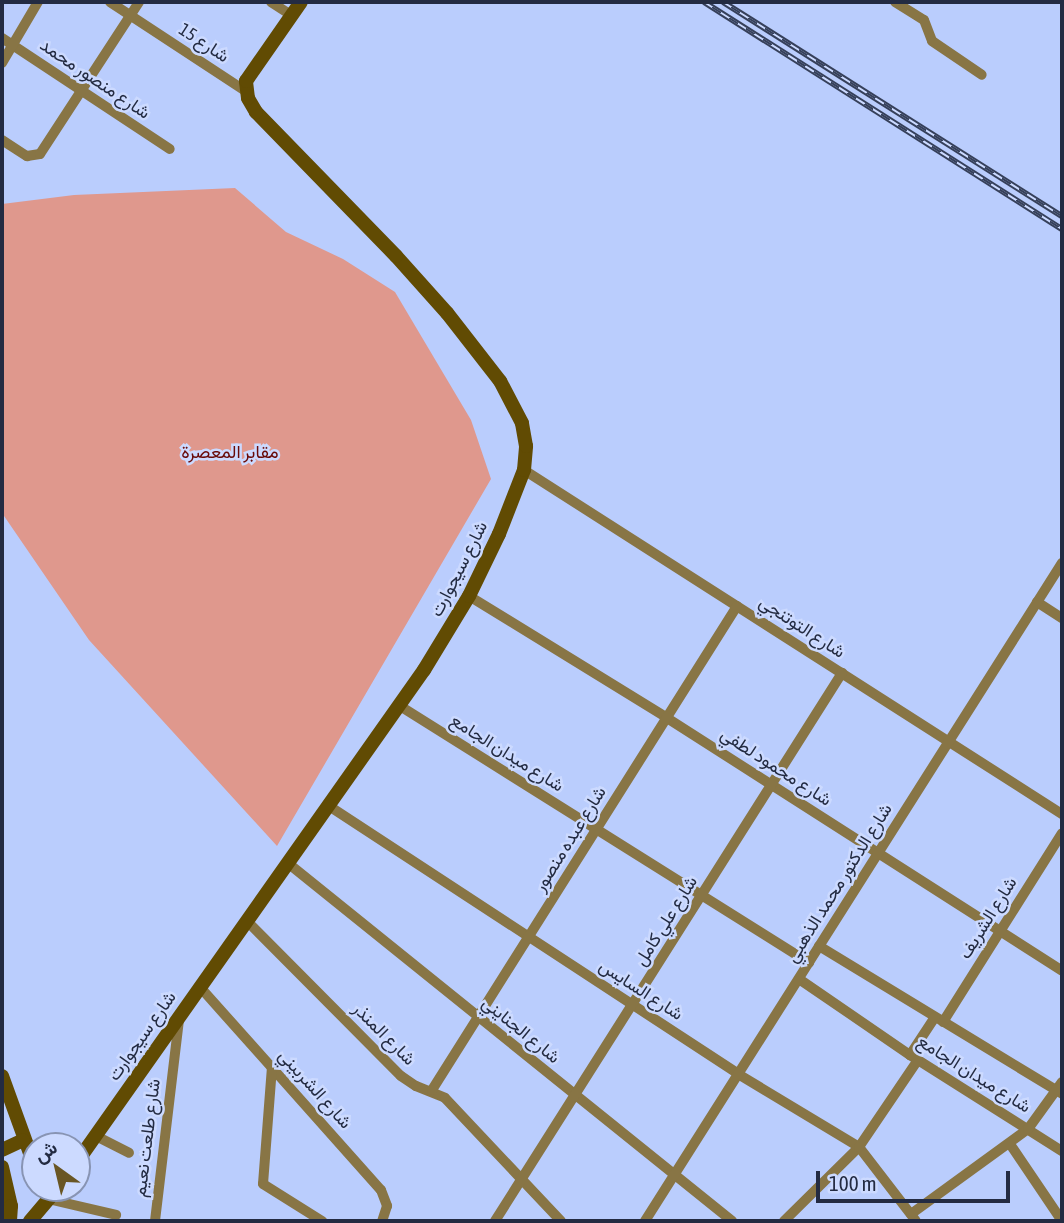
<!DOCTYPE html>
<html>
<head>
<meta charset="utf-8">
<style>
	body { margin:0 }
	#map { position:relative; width:1064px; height:1223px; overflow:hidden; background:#bacdfd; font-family:"Asap Condensed",Vazirmatn,sans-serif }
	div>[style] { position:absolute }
	.green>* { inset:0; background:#df988d }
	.street>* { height:10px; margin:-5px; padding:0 5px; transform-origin:5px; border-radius:5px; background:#887545 }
	.secondary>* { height:14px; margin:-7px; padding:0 7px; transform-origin:7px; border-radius:7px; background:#614b03 }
	.rail>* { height:6px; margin-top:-3px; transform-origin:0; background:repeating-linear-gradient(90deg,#ccdaff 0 10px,#36405a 0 20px); box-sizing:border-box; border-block:2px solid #36405a }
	span { translate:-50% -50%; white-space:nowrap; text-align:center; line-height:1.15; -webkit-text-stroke:5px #ccdaff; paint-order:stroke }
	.street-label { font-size:18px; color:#232b42 }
	.park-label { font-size:18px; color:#690b09 }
	.frame { position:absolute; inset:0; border:4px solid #232b42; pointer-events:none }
	.north { position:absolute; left:21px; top:1132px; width:70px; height:70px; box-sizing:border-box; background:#ccdaff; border:2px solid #8894b3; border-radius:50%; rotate:326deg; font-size:19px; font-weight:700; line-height:28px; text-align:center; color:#232b42 }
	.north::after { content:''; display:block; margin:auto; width:24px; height:32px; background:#695624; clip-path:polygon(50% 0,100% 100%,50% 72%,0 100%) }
	.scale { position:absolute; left:816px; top:1171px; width:194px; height:32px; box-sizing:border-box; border:4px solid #232b42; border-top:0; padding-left:9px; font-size:21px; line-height:24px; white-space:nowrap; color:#232b42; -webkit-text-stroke:5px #ccdaff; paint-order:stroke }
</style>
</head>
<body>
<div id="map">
	<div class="green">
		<i style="clip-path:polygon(235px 188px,286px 232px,343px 259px,395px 292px,471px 420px,491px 479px,277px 846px,89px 640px,2px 513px,2px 204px,74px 195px)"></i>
	</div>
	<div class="street">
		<i style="left:110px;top:2px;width:160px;rotate:33.3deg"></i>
		<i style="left:271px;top:2px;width:24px;rotate:33deg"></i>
		<i style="left:895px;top:2px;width:34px;rotate:32deg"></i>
		<i style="left:924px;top:20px;width:22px;rotate:69deg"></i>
		<i style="left:932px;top:41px;width:60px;rotate:34.2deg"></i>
		<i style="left:2px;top:38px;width:201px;rotate:33.5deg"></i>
		<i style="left:2px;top:63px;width:71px;rotate:-59.5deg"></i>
		<i style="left:2px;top:140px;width:30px;rotate:33deg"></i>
		<i style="left:27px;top:156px;width:13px;rotate:-9deg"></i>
		<i style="left:40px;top:154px;width:181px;rotate:-56.9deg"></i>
		<i style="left:524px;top:470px;width:639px;rotate:32.6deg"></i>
		<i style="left:469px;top:596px;width:233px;rotate:31.6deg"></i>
		<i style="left:667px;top:718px;width:469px;rotate:32.6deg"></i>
		<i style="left:1037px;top:602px;width:30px;rotate:33deg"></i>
		<i style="left:400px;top:706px;width:483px;rotate:32.1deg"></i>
		<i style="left:329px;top:806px;width:489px;rotate:33.2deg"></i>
		<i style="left:738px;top:1074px;width:141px;rotate:31.1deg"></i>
		<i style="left:859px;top:1147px;width:93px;rotate:52.4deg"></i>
		<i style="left:289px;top:864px;width:569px;rotate:38.86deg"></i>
		<i style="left:247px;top:921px;width:218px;rotate:45.2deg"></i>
		<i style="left:401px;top:1076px;width:18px;rotate:34deg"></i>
		<i style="left:416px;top:1086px;width:31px;rotate:22deg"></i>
		<i style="left:445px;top:1098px;width:169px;rotate:46.7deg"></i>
		<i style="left:819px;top:946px;width:285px;rotate:31.3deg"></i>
		<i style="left:799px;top:979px;width:135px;rotate:34.4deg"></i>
		<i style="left:910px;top:1055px;width:180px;rotate:32.3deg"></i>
		<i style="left:200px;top:987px;width:272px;rotate:48.3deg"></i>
		<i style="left:381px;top:1190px;width:17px;rotate:69deg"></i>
		<i style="left:387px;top:1206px;width:16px;rotate:108deg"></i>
		<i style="left:943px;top:1022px;width:223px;rotate:-57.8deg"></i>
		<i style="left:910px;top:1055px;width:45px;rotate:-56.7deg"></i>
		<i style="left:272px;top:1067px;width:117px;rotate:94.4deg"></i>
		<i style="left:263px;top:1184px;width:70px;rotate:32.1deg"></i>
		<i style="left:432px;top:1090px;width:572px;rotate:-57.78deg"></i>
		<i style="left:96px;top:1136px;width:37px;rotate:27deg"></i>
		<i style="left:1010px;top:1144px;width:93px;rotate:56deg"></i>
		<i style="left:48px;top:1199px;width:70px;rotate:13.2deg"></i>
		<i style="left:911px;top:1214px;width:145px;rotate:-36deg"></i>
		<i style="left:1028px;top:1129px;width:58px;rotate:-54.1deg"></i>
		<i style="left:155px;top:1221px;width:203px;rotate:-83.2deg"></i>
		<i style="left:495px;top:1221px;width:649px;rotate:-57.66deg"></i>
		<i style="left:645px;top:1221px;width:779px;rotate:-57.64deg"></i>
		<i style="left:784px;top:1221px;width:105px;rotate:-44.6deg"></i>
		<i style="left:859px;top:1147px;width:105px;rotate:-55.9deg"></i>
	</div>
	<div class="secondary">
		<i style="left:2px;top:1076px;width:97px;rotate:70.1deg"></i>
		<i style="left:2px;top:1150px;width:23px;rotate:-25deg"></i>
		<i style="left:77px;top:1162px;width:602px;rotate:-54.81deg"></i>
		<i style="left:424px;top:670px;width:87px;rotate:-58.7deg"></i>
		<i style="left:469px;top:596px;width:69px;rotate:-64.2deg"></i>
		<i style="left:499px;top:534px;width:69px;rotate:-68.7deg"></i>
		<i style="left:524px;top:470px;width:24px;rotate:-85deg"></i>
		<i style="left:526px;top:446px;width:23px;rotate:-100deg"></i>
		<i style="left:522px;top:423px;width:47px;rotate:-117.6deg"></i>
		<i style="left:500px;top:381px;width:86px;rotate:-127.9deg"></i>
		<i style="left:447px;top:313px;width:76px;rotate:-131.8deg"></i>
		<i style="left:396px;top:256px;width:201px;rotate:-134.2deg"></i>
		<i style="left:256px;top:112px;width:16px;rotate:-120deg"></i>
		<i style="left:248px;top:98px;width:17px;rotate:-97deg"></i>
		<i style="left:246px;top:81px;width:96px;rotate:-55.2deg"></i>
		<i style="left:2px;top:1167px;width:40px;rotate:77deg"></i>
		<i style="left:11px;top:1206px;width:15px;rotate:94deg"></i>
		<i style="left:30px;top:1221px;width:43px;rotate:-49.7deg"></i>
	</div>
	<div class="rail">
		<i style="left:704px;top:2px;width:424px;rotate:32.4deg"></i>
		<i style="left:723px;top:2px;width:401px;rotate:32.3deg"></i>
	</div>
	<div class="street-label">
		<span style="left:204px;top:43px;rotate:33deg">شارع 15</span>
		<span style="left:95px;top:79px;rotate:34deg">شارع منصور محمد</span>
		<span style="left:459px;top:569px;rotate:-63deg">شارع سيجوارت</span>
		<span style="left:802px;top:627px;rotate:33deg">شارع التوتنجي</span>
		<span style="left:507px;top:753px;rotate:32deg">شارع ميدان الجامع</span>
		<span style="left:776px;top:767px;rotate:33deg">شارع محمود لطفي</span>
		<span style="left:570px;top:839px;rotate:-58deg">شارع عبده منصور</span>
		<span style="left:839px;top:883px;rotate:-58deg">شارع الدكتور محمد الذهبي</span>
		<span style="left:988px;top:918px;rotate:-58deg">شارع الشريف</span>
		<span style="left:666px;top:921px;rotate:-58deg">شارع علي كامل</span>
		<span style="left:641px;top:990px;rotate:33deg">شارع السايس</span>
		<span style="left:521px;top:1030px;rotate:39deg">شارع الجنايني</span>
		<span style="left:384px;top:1034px;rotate:45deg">شارع المنذر</span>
		<span style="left:142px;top:1036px;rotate:-55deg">شارع سيجوارت</span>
		<span style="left:974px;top:1074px;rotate:32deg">شارع ميدان الجامع</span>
		<span style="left:315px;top:1089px;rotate:48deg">شارع الشربيني</span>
		<span style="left:147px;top:1138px;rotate:-83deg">شارع طلعت نعيم</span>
	</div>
	<div class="park-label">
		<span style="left:230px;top:452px">مقابر المعصرة</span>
	</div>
	<div class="frame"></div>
	<div class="north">ش</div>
	<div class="scale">100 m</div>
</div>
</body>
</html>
